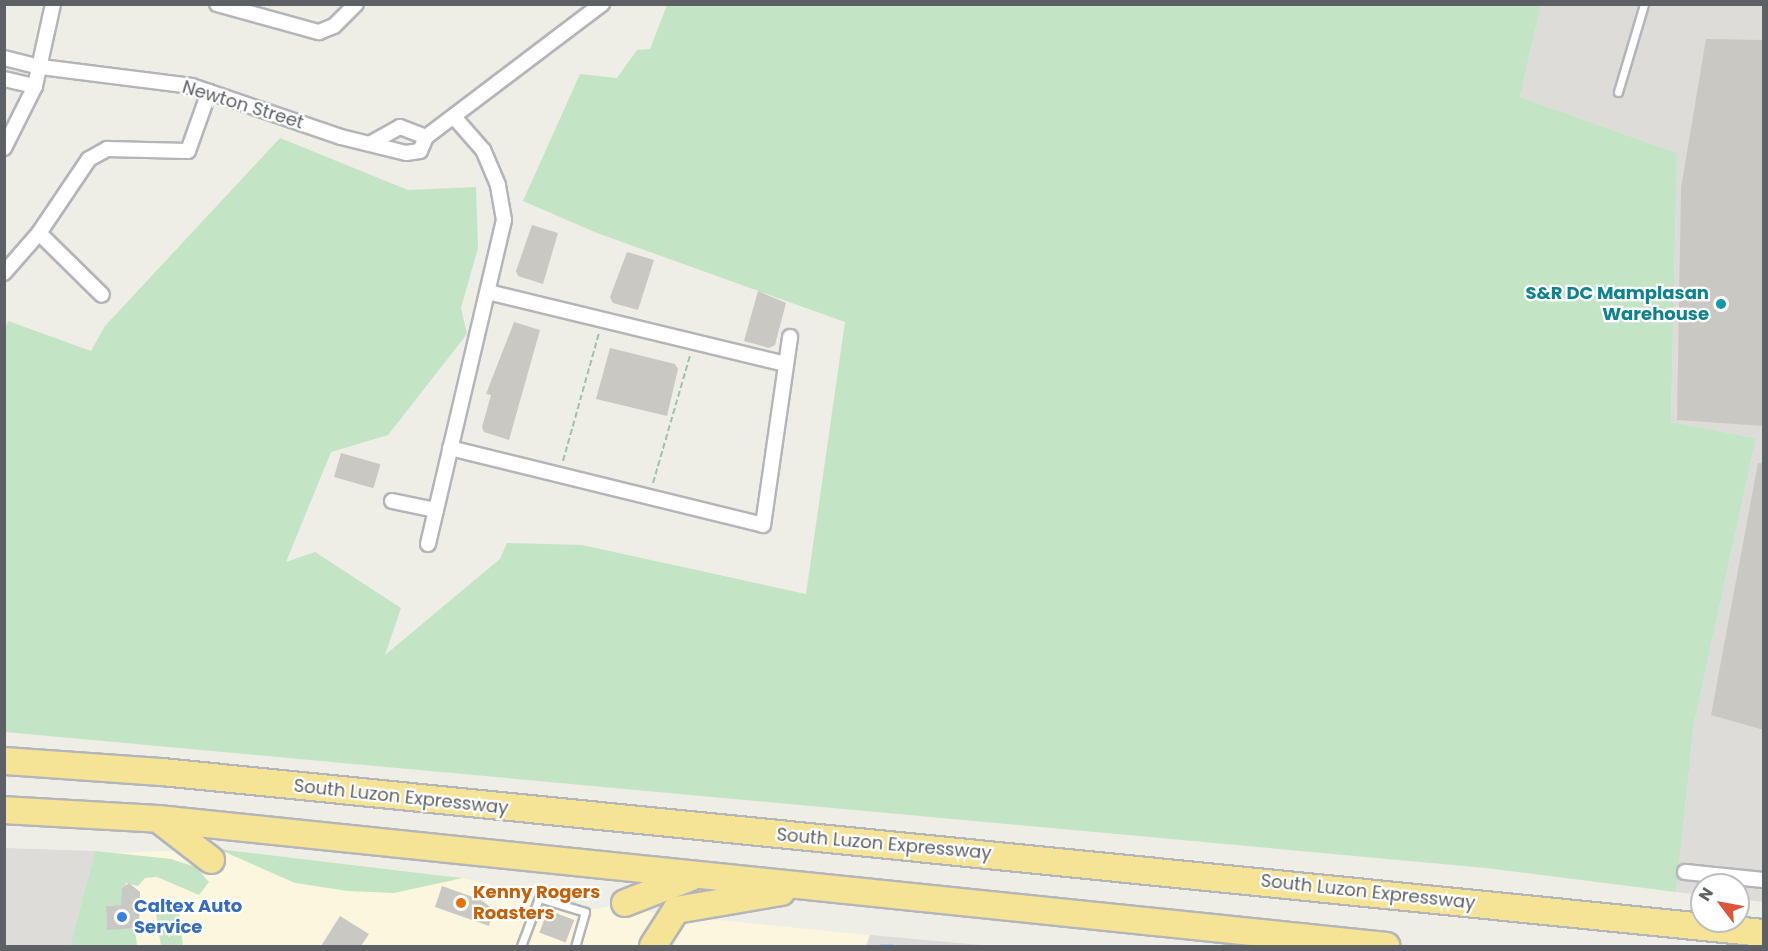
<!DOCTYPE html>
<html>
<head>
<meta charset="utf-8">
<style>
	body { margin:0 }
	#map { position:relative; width:1768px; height:951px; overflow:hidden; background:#eeede6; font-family:Poppins,sans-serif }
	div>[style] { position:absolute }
	.commercial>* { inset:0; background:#fcf6de }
	.industrial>* { inset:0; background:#dddcd8 }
	.green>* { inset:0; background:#c4e4c6 }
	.stream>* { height:4.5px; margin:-2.25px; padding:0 2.25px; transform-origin:2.25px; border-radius:2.25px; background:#abd2f9 }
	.building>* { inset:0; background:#cac8c2; transform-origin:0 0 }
	.path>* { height:2px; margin-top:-1px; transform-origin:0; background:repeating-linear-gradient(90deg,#9cc2aa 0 6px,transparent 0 9px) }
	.roads { filter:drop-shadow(2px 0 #b3b5b9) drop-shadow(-2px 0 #b3b5b9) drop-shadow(0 2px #b3b5b9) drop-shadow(0 -2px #b3b5b9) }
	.service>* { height:7px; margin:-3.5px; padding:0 3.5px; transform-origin:3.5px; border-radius:3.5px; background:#fff }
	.minor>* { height:14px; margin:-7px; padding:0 7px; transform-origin:7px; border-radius:7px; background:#fff }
	.motorway>* { height:26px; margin:-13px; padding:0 13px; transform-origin:13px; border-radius:13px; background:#f5e396 }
	.dots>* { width:16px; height:16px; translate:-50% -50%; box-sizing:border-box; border:3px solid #fff; border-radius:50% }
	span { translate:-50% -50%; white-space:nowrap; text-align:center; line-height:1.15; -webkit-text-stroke:4.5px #fff; paint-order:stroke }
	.street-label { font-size:18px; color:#5d6065 }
	.culture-label { font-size:18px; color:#0d838f; font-weight:700 }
	.right { translate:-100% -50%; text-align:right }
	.food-label { font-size:18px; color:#c56008; font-weight:700 }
	.left { translate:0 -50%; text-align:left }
	.shop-label { font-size:18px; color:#366cbe; font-weight:700 }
	.frame { position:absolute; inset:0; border:6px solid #5d6065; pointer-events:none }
	.north { position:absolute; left:1690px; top:873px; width:60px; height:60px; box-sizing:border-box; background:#fff; border:2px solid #bebfc1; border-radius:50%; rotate:302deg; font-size:16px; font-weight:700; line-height:24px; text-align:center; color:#5d6065 }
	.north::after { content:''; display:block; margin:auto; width:21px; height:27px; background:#dd543d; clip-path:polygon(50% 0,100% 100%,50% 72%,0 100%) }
</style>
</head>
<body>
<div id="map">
	<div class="commercial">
		<i style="clip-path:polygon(218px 849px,463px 878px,595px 909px,625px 903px,656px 914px,870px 935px,866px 946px,126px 946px,97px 928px,113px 853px)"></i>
	</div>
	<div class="industrial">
		<i style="clip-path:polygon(1541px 5px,1763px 5px,1763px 902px,1738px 899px,1738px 885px,1702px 885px,1702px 895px,1676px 892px,1694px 724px,1756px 438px,1671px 422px,1677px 153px,1520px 97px)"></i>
		<i style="clip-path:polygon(5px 848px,95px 851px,70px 946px,5px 946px)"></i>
		<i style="clip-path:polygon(870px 935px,992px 946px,866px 946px)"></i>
	</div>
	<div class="green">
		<i style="clip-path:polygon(667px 5px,1541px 5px,1520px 97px,1677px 153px,1671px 422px,1756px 438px,1694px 724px,1676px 892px,1486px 868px,5px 732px,5px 329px,8px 321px,91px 351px,105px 326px,280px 138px,408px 190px,476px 187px,478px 248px,461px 308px,467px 334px,388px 435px,331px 452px,286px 562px,315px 552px,401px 608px,385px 655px,500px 559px,507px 543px,582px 545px,806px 594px,845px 322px,597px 233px,523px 201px,580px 74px,617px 78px,637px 50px,650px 49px)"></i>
		<i style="clip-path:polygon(218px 849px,436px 875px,463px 878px,394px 893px,348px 891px,295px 883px)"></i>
		<i style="clip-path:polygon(95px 851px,171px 859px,196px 867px,209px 882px,199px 895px,157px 877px,145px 878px,138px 886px,126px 883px,120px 909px,120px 905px,106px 906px,107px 929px,135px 928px,137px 946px,70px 946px)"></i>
		<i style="clip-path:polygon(163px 901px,179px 913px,183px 946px,161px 946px,155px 907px)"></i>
	</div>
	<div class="stream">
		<i style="left:881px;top:946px;width:11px"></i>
	</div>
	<div class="building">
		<i style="clip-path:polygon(1706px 39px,1764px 40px,1764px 426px,1677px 420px,1681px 188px)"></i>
		<i style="clip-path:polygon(532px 225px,558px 233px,543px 284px,518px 276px,516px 271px)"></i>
		<i style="clip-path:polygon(627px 252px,654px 260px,638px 310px,613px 303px,610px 297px)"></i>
		<i style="clip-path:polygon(758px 291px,786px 303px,775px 345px,769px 348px,744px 341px)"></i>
		<i style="clip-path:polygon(514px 322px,540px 330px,509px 440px,484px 432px,482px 427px,491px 395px,486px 394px)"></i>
		<i style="clip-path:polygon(610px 348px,675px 364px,678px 369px,667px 416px,596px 399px)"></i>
		<i style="left:341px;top:453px;width:41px;height:25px;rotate:16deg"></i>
		<i style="clip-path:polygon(1758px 463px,1764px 464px,1764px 730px,1711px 715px)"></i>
		<i style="clip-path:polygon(129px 883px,140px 892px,139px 928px,107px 930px,106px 906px,121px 905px,122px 888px)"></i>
		<i style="clip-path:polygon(442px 886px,481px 900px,493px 909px,489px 926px,435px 907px)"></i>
		<i style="left:548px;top:910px;width:28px;height:24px;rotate:21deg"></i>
		<i style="clip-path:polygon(340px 916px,369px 934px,361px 946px,321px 946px)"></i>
	</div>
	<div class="path">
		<i style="left:563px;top:461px;width:133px;rotate:-74.3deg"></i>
		<i style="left:653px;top:483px;width:132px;rotate:-73.8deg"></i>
	</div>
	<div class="roads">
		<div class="service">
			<i style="left:1618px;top:92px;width:92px;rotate:-73.5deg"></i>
			<i style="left:521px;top:946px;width:51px;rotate:-69.4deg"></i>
			<i style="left:539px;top:898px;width:48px;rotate:16.9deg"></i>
			<i style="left:585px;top:912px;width:35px;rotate:106deg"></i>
		</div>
		<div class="minor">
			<i style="left:217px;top:4px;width:106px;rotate:15.4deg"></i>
			<i style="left:319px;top:32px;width:16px;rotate:-22deg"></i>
			<i style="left:334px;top:26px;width:31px;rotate:-45deg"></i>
			<i style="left:4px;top:58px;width:38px;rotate:14deg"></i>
			<i style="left:41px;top:67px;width:152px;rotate:7.2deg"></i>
			<i style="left:192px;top:86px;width:157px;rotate:18.9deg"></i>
			<i style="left:341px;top:137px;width:67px;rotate:13.8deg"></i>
			<i style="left:406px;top:153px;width:14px;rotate:-8deg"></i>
			<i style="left:420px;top:151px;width:15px;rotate:-67deg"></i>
			<i style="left:426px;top:137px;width:221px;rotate:-37.1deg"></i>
			<i style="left:4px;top:79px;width:32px;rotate:13deg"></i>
			<i style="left:371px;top:143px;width:33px;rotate:-29deg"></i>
			<i style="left:400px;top:127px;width:28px;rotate:21deg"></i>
			<i style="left:4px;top:148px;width:69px;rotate:-63.4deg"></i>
			<i style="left:35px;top:86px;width:84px;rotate:-77.6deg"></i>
			<i style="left:39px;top:233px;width:88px;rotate:44.5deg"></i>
			<i style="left:4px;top:273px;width:53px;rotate:-48.8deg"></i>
			<i style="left:39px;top:233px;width:89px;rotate:-56deg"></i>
			<i style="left:89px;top:159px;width:21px;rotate:-29deg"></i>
			<i style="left:107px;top:149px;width:81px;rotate:1.4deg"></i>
			<i style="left:188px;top:151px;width:63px;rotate:-70.4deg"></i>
			<i style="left:488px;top:292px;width:306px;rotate:13.6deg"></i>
			<i style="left:450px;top:448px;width:322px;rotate:13.8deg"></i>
			<i style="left:763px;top:525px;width:190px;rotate:-81.8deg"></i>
			<i style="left:392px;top:501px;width:45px;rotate:11.6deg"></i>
			<i style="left:428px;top:544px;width:333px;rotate:-76.8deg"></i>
			<i style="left:504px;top:220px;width:36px;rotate:-100deg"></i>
			<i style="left:498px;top:185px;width:38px;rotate:-113deg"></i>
			<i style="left:483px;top:150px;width:44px;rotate:-131.3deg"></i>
			<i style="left:1685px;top:872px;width:79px;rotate:5.8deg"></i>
		</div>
		<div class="motorway">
			<i style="left:4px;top:761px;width:158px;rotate:4deg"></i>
			<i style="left:162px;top:772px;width:1610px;rotate:5.74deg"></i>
			<i style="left:4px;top:810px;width:154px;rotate:3.3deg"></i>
			<i style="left:158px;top:819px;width:1235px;rotate:5.9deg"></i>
			<i style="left:158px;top:819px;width:67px;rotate:37.7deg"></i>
			<i style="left:625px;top:903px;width:69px;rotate:-21.3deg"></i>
			<i style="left:653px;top:946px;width:43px;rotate:-57.4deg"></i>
			<i style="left:676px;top:910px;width:107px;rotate:-9.7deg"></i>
		</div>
	</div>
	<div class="dots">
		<i style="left:1721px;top:304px;background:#0f9aa8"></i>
		<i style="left:461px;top:903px;background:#e8710a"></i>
		<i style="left:122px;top:917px;background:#3f7fe0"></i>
	</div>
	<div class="street-label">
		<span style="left:243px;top:105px;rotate:17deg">Newton Street</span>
		<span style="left:401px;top:797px;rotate:6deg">South Luzon Expressway</span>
		<span style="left:884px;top:844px;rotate:5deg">South Luzon Expressway</span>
		<span style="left:1368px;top:892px;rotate:6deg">South Luzon Expressway</span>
	</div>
	<div class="culture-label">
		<span class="right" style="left:1709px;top:304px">S&amp;R DC Mamplasan<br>Warehouse</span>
	</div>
	<div class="food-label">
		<span class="left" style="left:473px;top:903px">Kenny Rogers<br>Roasters</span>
	</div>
	<div class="shop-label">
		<span class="left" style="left:134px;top:917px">Caltex Auto<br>Service</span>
	</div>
	<div class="frame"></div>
	<div class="north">N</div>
</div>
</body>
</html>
